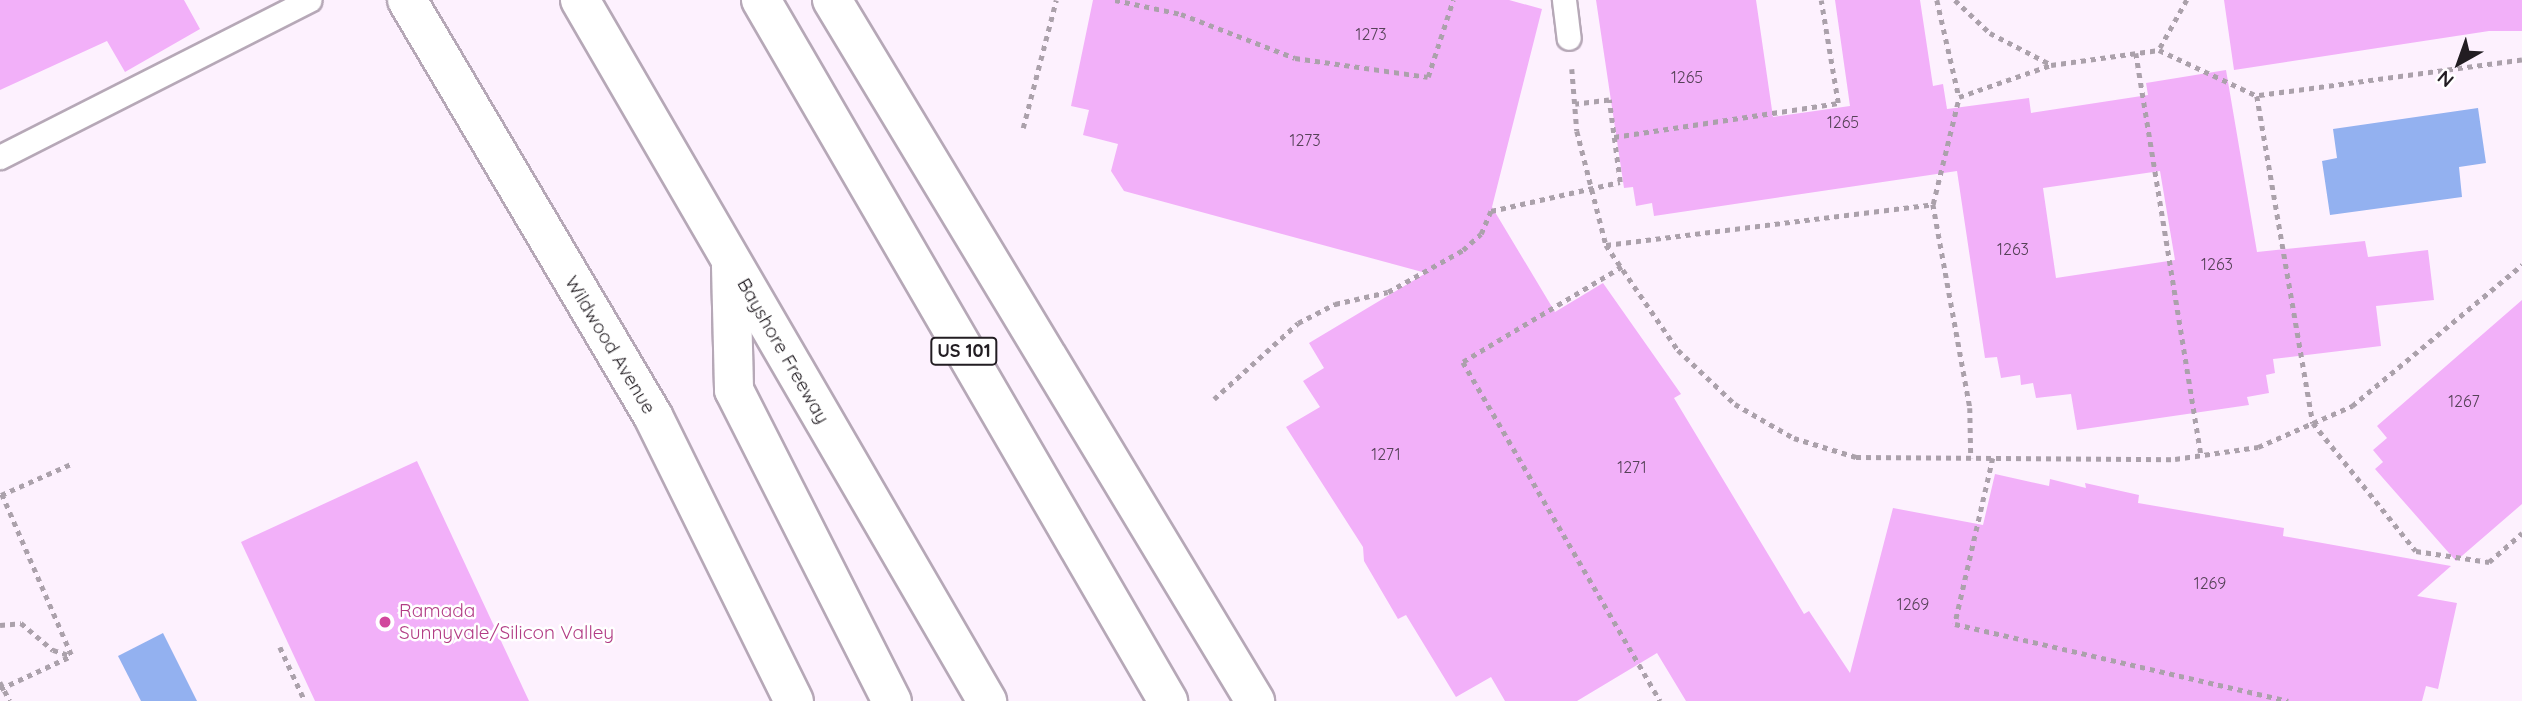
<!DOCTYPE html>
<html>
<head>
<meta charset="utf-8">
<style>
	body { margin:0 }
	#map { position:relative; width:2522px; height:701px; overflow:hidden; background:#fdf1fe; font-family:Quicksand,sans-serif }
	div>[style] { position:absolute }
	.water>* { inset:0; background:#93b1f0 }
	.building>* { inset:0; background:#f2b0f9 }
	.path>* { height:4.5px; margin-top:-2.25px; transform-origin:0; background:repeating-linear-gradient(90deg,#aba1ab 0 5px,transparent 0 10px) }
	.roads { filter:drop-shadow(2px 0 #b6a8b7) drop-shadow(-2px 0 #b6a8b7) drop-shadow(0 2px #b6a8b7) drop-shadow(0 -2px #b6a8b7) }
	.lane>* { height:23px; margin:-11.5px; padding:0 11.5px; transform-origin:11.5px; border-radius:11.5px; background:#fff }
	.secondary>* { height:38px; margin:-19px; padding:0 19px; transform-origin:19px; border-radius:19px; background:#fff }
	.highway>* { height:38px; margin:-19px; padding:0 19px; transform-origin:19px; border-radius:19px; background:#fff }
	.dots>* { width:19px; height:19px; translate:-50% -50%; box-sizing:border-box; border:4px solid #fff; border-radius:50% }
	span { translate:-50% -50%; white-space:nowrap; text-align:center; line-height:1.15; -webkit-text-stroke:5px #fff; paint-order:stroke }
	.number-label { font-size:16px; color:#564258 }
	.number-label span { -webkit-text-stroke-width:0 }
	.shield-label span { padding:2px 5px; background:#fff; border:2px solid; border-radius:5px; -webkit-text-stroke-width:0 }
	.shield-label { font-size:18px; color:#221d22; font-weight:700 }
	.street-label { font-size:19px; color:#221d22 }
	.hotel-label { font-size:19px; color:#b23c85 }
	.left { translate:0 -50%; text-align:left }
	.north { position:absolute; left:2424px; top:28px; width:70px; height:70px; -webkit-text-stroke:5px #fff; paint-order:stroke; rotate:220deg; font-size:19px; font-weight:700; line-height:28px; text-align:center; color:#221d22 }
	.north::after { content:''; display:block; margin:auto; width:24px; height:32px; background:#221d22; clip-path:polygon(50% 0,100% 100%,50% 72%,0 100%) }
</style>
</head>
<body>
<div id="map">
	<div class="water">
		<i style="clip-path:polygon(2478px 108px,2486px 163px,2459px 167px,2462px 197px,2330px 215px,2322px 161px,2337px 158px,2333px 129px)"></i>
		<i style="clip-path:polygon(163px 633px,197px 701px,141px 701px,118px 656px)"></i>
	</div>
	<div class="building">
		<i style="clip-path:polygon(0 0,184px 0,200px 29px,125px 72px,107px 41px,0 90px)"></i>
		<i style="clip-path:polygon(1093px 0,1509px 0,1542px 9px,1492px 207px,1555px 312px,1603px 283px,1681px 394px,1674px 398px,1804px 614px,1809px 611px,1850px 673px,1893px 508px,1983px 525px,1995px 474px,2049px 486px,2050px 479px,2086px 488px,2085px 483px,2139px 495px,2138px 503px,2284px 528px,2283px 536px,2451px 566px,2417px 596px,2457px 603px,2438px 689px,2426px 686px,2422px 701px,1686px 701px,1657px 653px,1577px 701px,1505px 701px,1491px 677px,1456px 697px,1406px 615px,1398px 619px,1364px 561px,1363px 547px,1286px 427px,1320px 407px,1303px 381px,1324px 368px,1309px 343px,1426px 273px,1124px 191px,1111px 171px,1118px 144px,1083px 135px,1089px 110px,1071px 106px)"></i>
		<i style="clip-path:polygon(evenodd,1596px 0,1756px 0,1773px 117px,1850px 106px,1835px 0,1920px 0,1933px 86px,1943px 84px,1947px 109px,2029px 98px,2031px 113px,2148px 95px,2146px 83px,2226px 70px,2257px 252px,2365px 241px,2368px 257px,2428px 250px,2434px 300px,2376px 306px,2381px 346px,2273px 359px,2275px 373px,2266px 375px,2269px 393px,2247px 397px,2249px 405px,2077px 430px,2071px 394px,2036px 398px,2033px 383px,2021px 385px,2020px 375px,2001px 378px,1997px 357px,1985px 358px,1957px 171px,1654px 216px,1652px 203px,1636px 206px,1633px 187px,1624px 188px,1596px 0,2160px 171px,2175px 260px,2056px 278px,2043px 188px,2160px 171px)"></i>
		<i style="clip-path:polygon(2224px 0,2522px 0,2522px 31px,2489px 31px,2234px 70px)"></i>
		<i style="clip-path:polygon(2522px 300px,2522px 504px,2456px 561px,2375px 469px,2383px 462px,2373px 450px,2387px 438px,2377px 426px)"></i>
		<i style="clip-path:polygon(417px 461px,529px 701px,315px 701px,241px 542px)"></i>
	</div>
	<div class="path">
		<i style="left:1115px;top:0;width:67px;rotate:12deg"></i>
		<i style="left:1181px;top:14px;width:122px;rotate:21.1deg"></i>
		<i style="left:1295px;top:58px;width:134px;rotate:8.1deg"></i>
		<i style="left:1428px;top:77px;width:81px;rotate:-72deg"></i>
		<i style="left:1937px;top:0;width:99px;rotate:77.2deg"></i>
		<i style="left:1959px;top:97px;width:97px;rotate:-19.2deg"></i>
		<i style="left:2051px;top:65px;width:109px;rotate:-7.9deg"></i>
		<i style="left:1955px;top:0;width:48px;rotate:43.3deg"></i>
		<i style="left:1990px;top:33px;width:68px;rotate:27.3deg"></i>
		<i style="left:2187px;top:0;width:57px;rotate:119.2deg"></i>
		<i style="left:2159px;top:50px;width:108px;rotate:25.1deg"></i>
		<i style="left:2136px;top:53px;width:407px;rotate:80.8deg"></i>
		<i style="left:2522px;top:60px;width:267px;rotate:172.3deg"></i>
		<i style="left:2257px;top:96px;width:332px;rotate:80.3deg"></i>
		<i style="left:2313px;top:423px;width:164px;rotate:51.2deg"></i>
		<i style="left:2416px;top:551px;width:74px;rotate:8.6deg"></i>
		<i style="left:2489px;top:562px;width:44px;rotate:-41.3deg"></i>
		<i style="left:1572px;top:69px;width:62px;rotate:85.4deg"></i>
		<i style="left:1577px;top:131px;width:118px;rotate:75.7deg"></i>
		<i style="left:1606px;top:245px;width:127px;rotate:55.6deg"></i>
		<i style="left:1678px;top:350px;width:79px;rotate:43.5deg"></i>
		<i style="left:1735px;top:404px;width:68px;rotate:30deg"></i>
		<i style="left:1794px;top:438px;width:65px;rotate:17deg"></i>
		<i style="left:1856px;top:457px;width:319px;rotate:0.4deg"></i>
		<i style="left:2175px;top:459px;width:84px;rotate:-8.2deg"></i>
		<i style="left:2258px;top:447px;width:103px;rotate:-23.6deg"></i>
		<i style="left:2352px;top:406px;width:221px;rotate:-39.7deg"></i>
		<i style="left:1023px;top:128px;width:132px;rotate:-75.5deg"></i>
		<i style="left:1614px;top:137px;width:227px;rotate:-8.6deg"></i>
		<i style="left:1838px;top:103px;width:104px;rotate:-99.4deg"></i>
		<i style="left:1933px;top:204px;width:110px;rotate:-76.3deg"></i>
		<i style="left:1606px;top:245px;width:330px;rotate:-7.1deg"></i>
		<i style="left:1933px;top:204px;width:207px;rotate:79.7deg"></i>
		<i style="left:1970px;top:408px;width:50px;rotate:88.9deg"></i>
		<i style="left:1622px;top:267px;width:185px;rotate:149.1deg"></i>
		<i style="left:1463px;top:362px;width:392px;rotate:59.8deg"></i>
		<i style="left:1214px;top:399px;width:113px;rotate:-42.1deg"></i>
		<i style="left:1298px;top:323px;width:42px;rotate:-27.2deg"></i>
		<i style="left:1335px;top:304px;width:54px;rotate:-12.8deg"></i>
		<i style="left:1388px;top:292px;width:86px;rotate:-29.2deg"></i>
		<i style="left:1463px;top:250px;width:24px;rotate:-42deg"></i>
		<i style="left:1481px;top:234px;width:25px;rotate:-67deg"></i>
		<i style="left:1491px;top:211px;width:132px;rotate:-12.7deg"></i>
		<i style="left:1620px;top:182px;width:83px;rotate:-97.6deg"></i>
		<i style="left:1609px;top:100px;width:34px;rotate:173deg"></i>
		<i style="left:1993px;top:458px;width:170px;rotate:102.9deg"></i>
		<i style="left:1955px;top:624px;width:342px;rotate:13deg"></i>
		<i style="left:2px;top:494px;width:176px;rotate:66.6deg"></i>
		<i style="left:1px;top:495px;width:77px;rotate:-23.9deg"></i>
		<i style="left:0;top:625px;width:21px;rotate:-5deg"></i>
		<i style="left:21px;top:623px;width:42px;rotate:40.2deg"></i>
		<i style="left:53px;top:650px;width:19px;rotate:18deg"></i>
		<i style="left:280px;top:647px;width:60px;rotate:65.2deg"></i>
		<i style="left:0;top:682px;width:21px;rotate:62deg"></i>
		<i style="left:0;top:689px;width:78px;rotate:-24.9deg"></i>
	</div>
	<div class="roads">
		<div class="lane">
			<i style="left:1564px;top:0;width:38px;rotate:83deg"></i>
			<i style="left:0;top:157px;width:347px;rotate:-26.9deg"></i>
		</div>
		<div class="secondary">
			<i style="left:407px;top:0;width:483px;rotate:59.4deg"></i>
			<i style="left:653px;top:416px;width:318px;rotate:63.7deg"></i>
		</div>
		<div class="highway">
			<i style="left:580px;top:0;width:811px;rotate:59.86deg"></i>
			<i style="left:761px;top:0;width:811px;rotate:59.86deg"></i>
			<i style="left:832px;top:0;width:819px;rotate:58.89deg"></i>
			<i style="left:731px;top:266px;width:124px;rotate:88.6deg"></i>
			<i style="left:734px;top:390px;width:349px;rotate:63.1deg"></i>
		</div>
	</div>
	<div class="dots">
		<i style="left:385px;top:622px;background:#d1479c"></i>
	</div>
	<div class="number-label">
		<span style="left:1371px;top:34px">1273</span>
		<span style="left:1687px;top:77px">1265</span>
		<span style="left:1843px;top:122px">1265</span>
		<span style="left:1305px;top:140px">1273</span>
		<span style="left:2013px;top:249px">1263</span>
		<span style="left:2217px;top:264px">1263</span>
		<span style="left:2464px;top:401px">1267</span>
		<span style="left:1386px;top:454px">1271</span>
		<span style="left:1632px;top:467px">1271</span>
		<span style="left:2210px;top:583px">1269</span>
		<span style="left:1913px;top:604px">1269</span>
	</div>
	<div class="shield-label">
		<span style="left:964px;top:351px">US 101</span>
	</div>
	<div class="street-label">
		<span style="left:610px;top:345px;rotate:59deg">Wildwood Avenue</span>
		<span style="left:783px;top:351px;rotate:60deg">Bayshore Freeway</span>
	</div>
	<div class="hotel-label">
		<span class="left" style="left:399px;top:622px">Ramada<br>Sunnyvale/Silicon Valley</span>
	</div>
	<div class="north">N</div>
</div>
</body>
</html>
